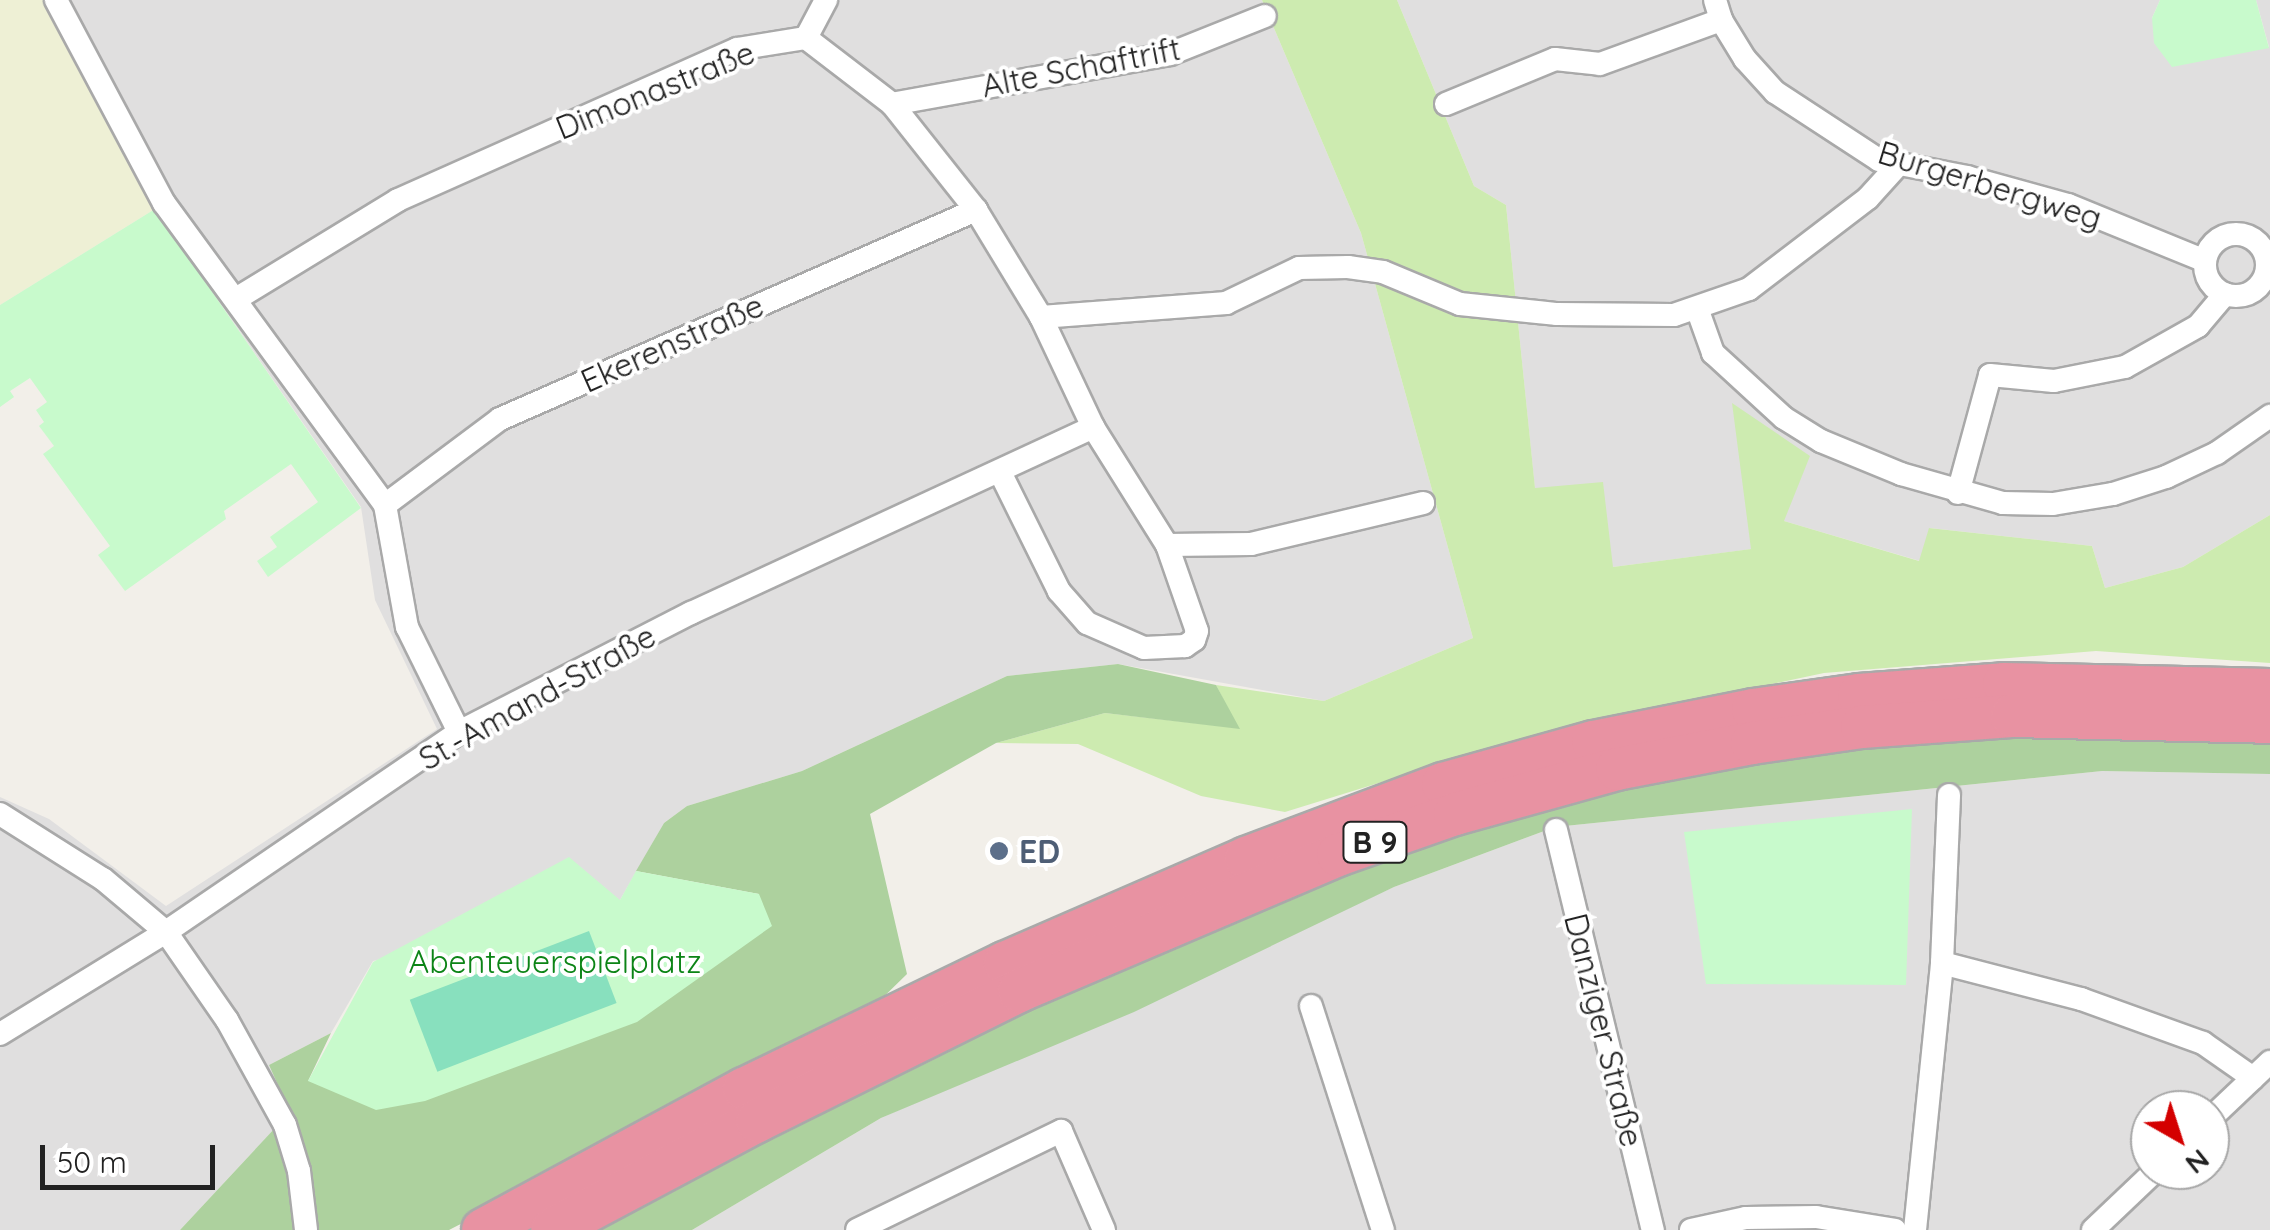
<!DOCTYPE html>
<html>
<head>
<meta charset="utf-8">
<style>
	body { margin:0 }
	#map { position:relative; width:2270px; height:1230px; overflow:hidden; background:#f2efe9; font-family:Quicksand,sans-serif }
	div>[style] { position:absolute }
	.residential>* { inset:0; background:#e0dfdf }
	.farmland>* { inset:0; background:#eef0d5 }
	.grass>* { inset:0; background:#cdebb0 }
	.forest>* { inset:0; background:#add19e }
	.park>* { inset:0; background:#c8facc }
	.pitch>* { inset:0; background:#88e0be; transform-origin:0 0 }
	.roads { filter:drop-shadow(2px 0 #a9a9a9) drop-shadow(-2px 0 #a9a9a9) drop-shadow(0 2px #a9a9a9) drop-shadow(0 -2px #a9a9a9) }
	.street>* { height:22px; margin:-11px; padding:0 11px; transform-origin:11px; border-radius:11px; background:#fff }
	.street>.ring { margin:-11px; padding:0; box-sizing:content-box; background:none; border:22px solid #fff; border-radius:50% }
	.highway>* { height:42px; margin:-21px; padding:0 21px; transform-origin:21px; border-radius:21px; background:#e892a2 }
	.dots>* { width:28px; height:28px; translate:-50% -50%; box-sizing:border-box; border:5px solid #fff; border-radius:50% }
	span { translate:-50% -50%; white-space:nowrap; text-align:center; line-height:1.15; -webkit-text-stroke:8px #fff; paint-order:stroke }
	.shield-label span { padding:2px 8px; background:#fff; border:2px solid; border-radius:8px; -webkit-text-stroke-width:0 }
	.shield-label { font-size:30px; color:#222; font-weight:700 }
	.street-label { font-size:32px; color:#222 }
	.service-label { font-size:32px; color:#4e5e75; font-weight:700 }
	.left { translate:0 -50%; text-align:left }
	.park-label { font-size:32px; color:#0c8416 }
	.north { position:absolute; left:2130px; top:1090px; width:100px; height:100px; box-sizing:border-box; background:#fff; border:2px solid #a7a7a7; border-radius:50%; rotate:141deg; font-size:28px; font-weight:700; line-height:40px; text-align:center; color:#222 }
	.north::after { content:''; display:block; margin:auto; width:35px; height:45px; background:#d40000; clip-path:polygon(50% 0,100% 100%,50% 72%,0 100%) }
	.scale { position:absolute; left:40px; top:1145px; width:175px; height:45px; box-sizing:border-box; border:5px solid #222; border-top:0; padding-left:12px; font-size:30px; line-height:35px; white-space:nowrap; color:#222; -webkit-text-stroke:8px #fff; paint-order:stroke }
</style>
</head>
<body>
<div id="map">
	<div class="residential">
		<i style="clip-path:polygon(45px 0,1262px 0,1361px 233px,1473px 638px,1324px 701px,1118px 664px,1007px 676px,802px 771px,687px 806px,664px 823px,620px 900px,373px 961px,331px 1033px,269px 1065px,291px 1111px,180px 1230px,0 1230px,0 797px,49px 819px,166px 906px,437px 729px,375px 600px,361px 507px,155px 209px)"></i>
		<i style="clip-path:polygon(1397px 0,2160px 0,2152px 18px,2269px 47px,2256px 0,2270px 0,2270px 515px,2183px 567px,2105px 588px,2092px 546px,1930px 528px,1920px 561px,1784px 521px,1733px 404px,1752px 549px,1613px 567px,1535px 489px,1506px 205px,1474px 186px)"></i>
		<i style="clip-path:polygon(evenodd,2102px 771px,2270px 774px,2270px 1230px,692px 1230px,881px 1118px,1394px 887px,1555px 827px,2102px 771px,2150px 1110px,2210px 1110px,2210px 1170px,2150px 1170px,2150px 1110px)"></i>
	</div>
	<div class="farmland">
		<i style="clip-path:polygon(0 0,45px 0,155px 209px,0 305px)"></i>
	</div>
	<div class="grass">
		<i style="clip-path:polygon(1262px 0,1397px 0,1474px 186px,1506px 205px,1535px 488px,1603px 482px,1613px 567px,1751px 549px,1732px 403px,1810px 456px,1784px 521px,1919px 561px,1929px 528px,2092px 546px,2105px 588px,2183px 567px,2270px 515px,2270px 663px,2096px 651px,1824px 673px,1537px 734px,1285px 812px,1201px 796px,1078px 744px,996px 743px,1105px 713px,1238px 728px,1216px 685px,1324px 701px,1473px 638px,1361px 233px)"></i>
	</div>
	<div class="forest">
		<i style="clip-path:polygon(1118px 664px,1216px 685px,1240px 729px,1105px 713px,996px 743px,870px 814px,907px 974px,864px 1016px,449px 1230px,180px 1230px,290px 1112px,269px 1065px,331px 1033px,308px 1081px,759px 894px,636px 871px,664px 823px,687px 806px,802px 771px,1007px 676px)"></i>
		<i style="clip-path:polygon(2270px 733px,2270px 774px,2102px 771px,1555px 827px,1394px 887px,1134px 1012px,881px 1118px,692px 1230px,581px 1230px,859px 1082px,1284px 890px,1616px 784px,1770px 754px,1956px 735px)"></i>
	</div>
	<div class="park">
		<i style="clip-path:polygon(2160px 0,2256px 0,2269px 48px,2172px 67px,2154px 43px,2152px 18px)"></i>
		<i style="clip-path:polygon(155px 209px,361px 508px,268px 577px,257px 561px,277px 547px,270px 537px,318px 502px,291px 464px,224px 511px,226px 519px,125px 591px,98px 555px,110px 546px,43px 454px,54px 446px,39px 426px,44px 422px,36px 410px,47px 402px,30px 378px,10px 391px,14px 397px,0 407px,0 305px)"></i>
		<i style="clip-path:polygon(1912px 809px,1906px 985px,1706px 984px,1684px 832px)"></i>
		<i style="clip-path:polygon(569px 857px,620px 900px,636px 871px,759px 894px,772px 926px,637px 1022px,425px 1101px,376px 1110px,308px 1081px,373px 962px)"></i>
	</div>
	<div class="pitch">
		<i style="left:589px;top:931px;width:77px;height:192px;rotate:69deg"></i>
	</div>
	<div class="roads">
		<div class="street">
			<i style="left:56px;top:0;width:230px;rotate:62deg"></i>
			<i style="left:164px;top:203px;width:374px;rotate:53.8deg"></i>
			<i style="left:385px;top:505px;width:124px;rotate:79.8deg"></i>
			<i style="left:407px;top:627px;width:117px;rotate:63.7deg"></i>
			<i style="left:1715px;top:0;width:21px;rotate:73deg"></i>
			<i style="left:1721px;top:20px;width:46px;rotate:58.4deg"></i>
			<i style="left:1745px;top:59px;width:45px;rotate:47.7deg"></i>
			<i style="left:1775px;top:92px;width:124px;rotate:33.2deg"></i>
			<i style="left:1879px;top:160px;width:90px;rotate:10.9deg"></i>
			<i style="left:1967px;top:177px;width:105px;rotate:15.5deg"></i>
			<i style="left:2068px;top:205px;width:148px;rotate:22.2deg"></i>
			<i style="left:806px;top:38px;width:43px;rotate:-62.2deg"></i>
			<i style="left:892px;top:104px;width:282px;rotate:-10.2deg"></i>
			<i style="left:1170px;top:54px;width:102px;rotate:-21.8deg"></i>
			<i style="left:1446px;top:104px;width:118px;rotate:-22.4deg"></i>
			<i style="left:1555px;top:59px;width:45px;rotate:6.3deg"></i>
			<i style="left:1600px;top:64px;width:129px;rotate:-20deg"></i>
			<i class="ring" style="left:2205px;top:234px;width:40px;height:40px"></i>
			<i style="left:236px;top:299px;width:190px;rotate:-31.4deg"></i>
			<i style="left:398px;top:200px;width:371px;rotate:-24deg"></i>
			<i style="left:737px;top:49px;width:70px;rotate:-9.1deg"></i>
			<i style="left:806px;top:38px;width:108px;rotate:37.5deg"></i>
			<i style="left:892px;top:104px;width:135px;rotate:51.6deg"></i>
			<i style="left:976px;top:210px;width:125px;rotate:58.7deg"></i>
			<i style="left:1041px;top:317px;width:122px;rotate:64.7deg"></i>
			<i style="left:1093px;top:427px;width:139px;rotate:57.9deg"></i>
			<i style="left:1167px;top:545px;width:91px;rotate:70.8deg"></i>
			<i style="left:1197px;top:631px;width:9px;rotate:108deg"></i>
			<i style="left:1194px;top:640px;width:11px;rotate:146deg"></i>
			<i style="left:1185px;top:646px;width:41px;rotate:177.2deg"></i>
			<i style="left:1144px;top:648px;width:62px;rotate:-156.3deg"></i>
			<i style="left:1087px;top:623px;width:43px;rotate:-131.2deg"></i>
			<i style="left:1059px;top:591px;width:133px;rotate:-116.4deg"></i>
			<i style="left:1698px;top:311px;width:45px;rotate:70.3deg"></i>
			<i style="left:1713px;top:353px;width:96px;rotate:42.5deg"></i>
			<i style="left:1784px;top:418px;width:44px;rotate:31.9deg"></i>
			<i style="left:1821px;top:441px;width:87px;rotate:22.4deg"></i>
			<i style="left:1901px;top:474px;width:106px;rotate:15.9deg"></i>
			<i style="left:2003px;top:503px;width:50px;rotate:1.1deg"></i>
			<i style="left:2053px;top:504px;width:61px;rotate:-9.5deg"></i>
			<i style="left:2113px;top:494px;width:56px;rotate:-17.8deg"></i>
			<i style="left:2166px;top:477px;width:56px;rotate:-25.2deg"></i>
			<i style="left:2217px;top:453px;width:65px;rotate:-34.9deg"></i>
			<i style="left:1041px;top:317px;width:186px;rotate:-4.3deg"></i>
			<i style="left:1226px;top:303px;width:81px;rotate:-25.6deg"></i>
			<i style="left:1299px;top:268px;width:49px;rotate:-1.2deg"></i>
			<i style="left:1348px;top:267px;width:35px;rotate:8deg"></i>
			<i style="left:1383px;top:272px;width:83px;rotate:22.6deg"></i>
			<i style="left:1460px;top:304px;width:98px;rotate:5.9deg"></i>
			<i style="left:1557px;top:314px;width:117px;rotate:0.5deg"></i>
			<i style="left:1674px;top:315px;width:79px;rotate:-19.1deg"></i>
			<i style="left:1749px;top:289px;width:150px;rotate:-37.4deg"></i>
			<i style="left:1868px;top:198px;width:45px;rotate:-47.7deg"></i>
			<i style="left:1958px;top:493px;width:122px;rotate:-74.8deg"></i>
			<i style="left:1990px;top:375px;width:64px;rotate:5.4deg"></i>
			<i style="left:2054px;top:381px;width:72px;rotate:-11.2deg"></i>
			<i style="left:2125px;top:367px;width:84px;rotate:-29.3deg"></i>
			<i style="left:2198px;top:326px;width:42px;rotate:-49.8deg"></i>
			<i style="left:385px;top:505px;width:144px;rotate:-36.8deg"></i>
			<i style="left:500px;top:419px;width:520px;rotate:-23.71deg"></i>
			<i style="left:1167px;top:545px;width:84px;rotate:-0.7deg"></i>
			<i style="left:1251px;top:544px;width:177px;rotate:-13.4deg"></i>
			<i style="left:0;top:814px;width:122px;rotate:32.3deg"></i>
			<i style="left:103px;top:879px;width:82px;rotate:40.1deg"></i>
			<i style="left:166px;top:932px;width:107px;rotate:55.3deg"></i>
			<i style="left:227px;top:1020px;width:120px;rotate:61.1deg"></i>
			<i style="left:285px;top:1125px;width:48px;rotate:73.1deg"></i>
			<i style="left:299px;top:1171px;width:59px;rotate:83.2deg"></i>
			<i style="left:1556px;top:830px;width:412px;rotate:76.4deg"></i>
			<i style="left:1942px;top:963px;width:168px;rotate:-87.6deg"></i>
			<i style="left:1311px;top:1006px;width:235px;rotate:72.2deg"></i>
			<i style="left:0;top:1034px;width:195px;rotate:-31.6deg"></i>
			<i style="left:166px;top:932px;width:355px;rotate:-34.3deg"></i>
			<i style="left:459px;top:732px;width:261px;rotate:-27.2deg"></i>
			<i style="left:691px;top:613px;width:443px;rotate:-24.8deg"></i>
			<i style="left:2210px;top:1119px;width:83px;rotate:-43.5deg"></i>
			<i style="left:857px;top:1230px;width:227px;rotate:-25.9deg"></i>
			<i style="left:1061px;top:1131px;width:108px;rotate:66.5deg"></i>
			<i style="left:1691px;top:1230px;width:56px;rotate:-12.3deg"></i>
			<i style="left:1746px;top:1218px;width:70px;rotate:-0.8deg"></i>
			<i style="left:1816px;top:1217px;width:80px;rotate:9.3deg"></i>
			<i style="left:1915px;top:1230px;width:268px;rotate:-84.2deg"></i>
			<i style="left:1942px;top:963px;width:144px;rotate:14.5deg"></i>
			<i style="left:2081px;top:999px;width:130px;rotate:19.8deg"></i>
			<i style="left:2203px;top:1043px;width:61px;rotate:35deg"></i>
			<i style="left:2093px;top:1230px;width:87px;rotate:-43.6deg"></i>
		</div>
		<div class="highway">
			<i style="left:483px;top:1230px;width:297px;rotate:-28.4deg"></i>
			<i style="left:744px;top:1089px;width:290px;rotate:-25.8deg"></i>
			<i style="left:1005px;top:963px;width:263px;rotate:-23.5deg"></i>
			<i style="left:1246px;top:858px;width:210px;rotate:-20.6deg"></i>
			<i style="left:1443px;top:784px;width:156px;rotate:-15.6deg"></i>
			<i style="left:1593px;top:742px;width:163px;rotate:-11.3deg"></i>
			<i style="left:1753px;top:710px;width:107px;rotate:-8.1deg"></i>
			<i style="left:1859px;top:695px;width:145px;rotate:-4.3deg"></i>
			<i style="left:2004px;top:684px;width:266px;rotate:1.3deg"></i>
			<i style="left:552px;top:1230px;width:232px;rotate:-28deg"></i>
			<i style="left:757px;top:1121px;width:292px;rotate:-26.4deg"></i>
			<i style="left:1019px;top:991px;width:347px;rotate:-23.1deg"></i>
			<i style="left:1338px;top:855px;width:124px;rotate:-19.3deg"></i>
			<i style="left:1455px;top:814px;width:168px;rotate:-15.5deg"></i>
			<i style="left:1617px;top:769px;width:137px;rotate:-10.9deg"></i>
			<i style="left:1752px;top:743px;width:111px;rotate:-8.3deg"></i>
			<i style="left:1862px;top:727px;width:150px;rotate:-4.2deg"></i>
			<i style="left:2012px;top:716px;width:258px;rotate:1.3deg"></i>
		</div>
	</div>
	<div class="dots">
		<i style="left:999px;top:851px;background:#5c6f8a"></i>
	</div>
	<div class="shield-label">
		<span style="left:1375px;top:842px">B 9</span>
	</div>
	<div class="street-label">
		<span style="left:1081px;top:67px;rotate:-11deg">Alte Schaftrift</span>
		<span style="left:655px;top:90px;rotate:-22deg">Dimonastraße</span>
		<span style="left:1990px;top:185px;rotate:17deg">Burgerbergweg</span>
		<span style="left:672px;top:343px;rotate:-24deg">Ekerenstraße</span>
		<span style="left:537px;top:697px;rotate:-29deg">St.-Amand-Straße</span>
		<span style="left:1604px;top:1030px;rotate:76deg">Danziger Straße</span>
	</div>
	<div class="service-label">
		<span class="left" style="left:1019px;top:851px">ED</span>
	</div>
	<div class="park-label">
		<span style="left:555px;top:961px">Abenteuerspielplatz</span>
	</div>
	<div class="north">N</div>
	<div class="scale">50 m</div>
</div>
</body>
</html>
